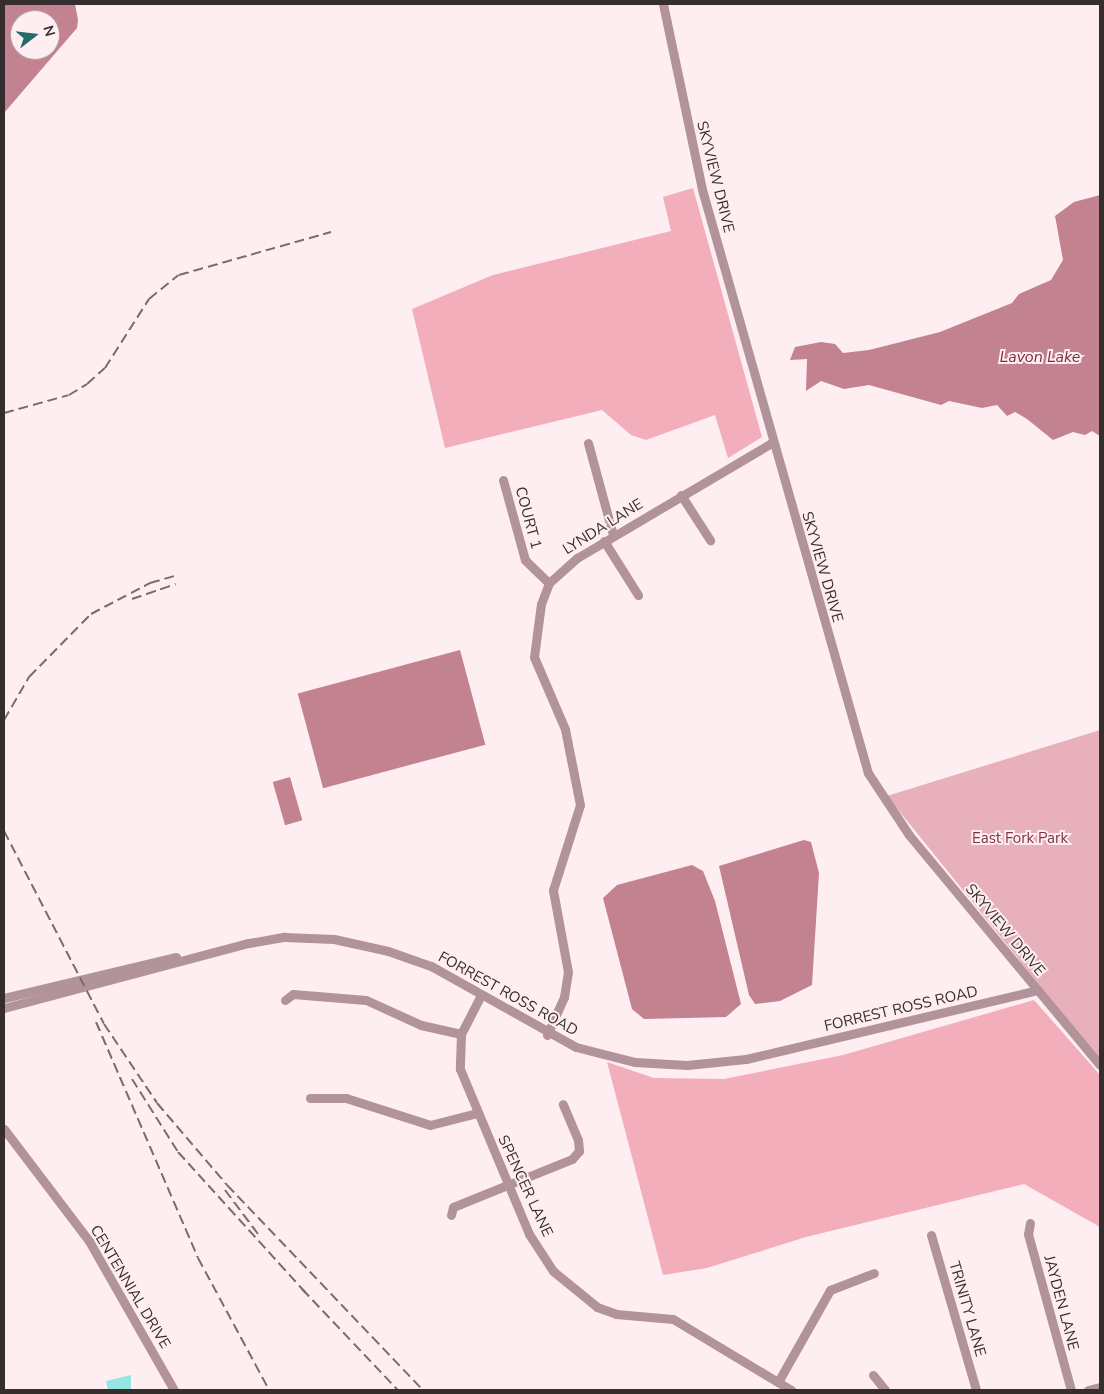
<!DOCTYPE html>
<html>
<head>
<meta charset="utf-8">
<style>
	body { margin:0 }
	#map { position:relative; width:1104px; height:1394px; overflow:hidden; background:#feeef1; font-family:"Nunito Sans",sans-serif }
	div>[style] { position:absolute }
	.green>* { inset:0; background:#e7b0ba }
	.forest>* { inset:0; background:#f2aebb }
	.water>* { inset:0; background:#c3828f; transform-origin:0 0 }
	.building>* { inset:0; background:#93e6e2 }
	.minor>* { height:9px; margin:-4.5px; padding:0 4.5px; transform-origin:4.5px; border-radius:4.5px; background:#b19399 }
	.rail>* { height:2px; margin-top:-1px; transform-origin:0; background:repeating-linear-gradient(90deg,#786c6e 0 10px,transparent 0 15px) }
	span { translate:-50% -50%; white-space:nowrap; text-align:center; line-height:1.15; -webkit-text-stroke:4px #feeef1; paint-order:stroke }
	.street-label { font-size:15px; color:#362d2e }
	.park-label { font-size:15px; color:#813247 }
	.water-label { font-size:16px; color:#7b2c42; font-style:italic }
	.frame { position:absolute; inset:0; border:5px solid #362d2e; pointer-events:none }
	.north { position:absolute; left:10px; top:10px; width:50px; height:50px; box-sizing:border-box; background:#feeef1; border:1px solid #aea1a3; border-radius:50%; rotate:74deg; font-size:14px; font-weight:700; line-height:20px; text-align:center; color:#362d2e }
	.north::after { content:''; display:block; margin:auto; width:18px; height:22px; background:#226d6a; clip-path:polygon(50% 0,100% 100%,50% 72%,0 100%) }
</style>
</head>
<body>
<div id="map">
	<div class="green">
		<i style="clip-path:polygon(1100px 730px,1100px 1060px,887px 796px)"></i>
	</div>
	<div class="forest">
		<i style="clip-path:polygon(693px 188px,762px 437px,728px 458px,715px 415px,646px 440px,631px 435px,602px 410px,445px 448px,412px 309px,493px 275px,671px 231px,663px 197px)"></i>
		<i style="clip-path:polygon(1034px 1000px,1100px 1075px,1100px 1227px,1024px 1184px,806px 1237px,707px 1268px,663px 1275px,607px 1062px,654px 1078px,724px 1079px,843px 1055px)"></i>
	</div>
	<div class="water">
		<i style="clip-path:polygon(evenodd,4px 4px,75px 4px,78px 20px,77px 28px,4px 113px,4px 4px,20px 20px,50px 20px,50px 50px,20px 50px,20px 20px)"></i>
		<i style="clip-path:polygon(1100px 195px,1100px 436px,1092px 431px,1085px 435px,1073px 432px,1053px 440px,1027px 419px,1015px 412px,1007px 416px,997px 405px,982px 408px,949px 401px,941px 405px,869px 385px,844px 389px,821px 381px,806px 391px,807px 359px,790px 360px,795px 347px,821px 342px,835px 344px,843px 353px,869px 350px,940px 332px,1012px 303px,1019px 294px,1051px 280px,1063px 260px,1055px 216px,1074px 202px)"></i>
		<i style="left:460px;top:650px;width:98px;height:168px;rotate:75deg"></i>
		<i style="left:290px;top:777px;width:45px;height:18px;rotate:74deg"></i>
		<i style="clip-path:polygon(804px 840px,811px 842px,819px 873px,812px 985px,780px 1001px,755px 1004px,749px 995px,719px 866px)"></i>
		<i style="clip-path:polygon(692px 865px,703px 871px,715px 901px,741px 1004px,726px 1017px,644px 1019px,632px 1009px,603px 898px,617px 885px)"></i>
	</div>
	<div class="building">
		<i style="clip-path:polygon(131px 1375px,131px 1390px,108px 1390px,106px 1381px)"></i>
	</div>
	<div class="minor">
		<i style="left:663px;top:4px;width:193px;rotate:78.1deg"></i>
		<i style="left:703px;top:193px;width:603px;rotate:74.12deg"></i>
		<i style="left:868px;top:773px;width:74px;rotate:56.5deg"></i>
		<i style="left:909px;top:835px;width:299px;rotate:50.3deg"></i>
		<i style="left:588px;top:443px;width:95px;rotate:74.8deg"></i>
		<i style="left:503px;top:480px;width:83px;rotate:74.6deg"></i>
		<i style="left:525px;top:560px;width:33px;rotate:44deg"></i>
		<i style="left:681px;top:495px;width:54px;rotate:57.2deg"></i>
		<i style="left:604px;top:541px;width:64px;rotate:57.8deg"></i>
		<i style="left:481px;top:995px;width:44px;rotate:117.1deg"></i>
		<i style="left:461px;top:1034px;width:35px;rotate:92deg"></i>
		<i style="left:460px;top:1069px;width:179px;rotate:67.3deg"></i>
		<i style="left:529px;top:1234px;width:44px;rotate:57deg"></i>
		<i style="left:553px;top:1271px;width:57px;rotate:39.3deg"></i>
		<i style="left:597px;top:1307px;width:20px;rotate:20deg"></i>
		<i style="left:616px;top:1314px;width:57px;rotate:5deg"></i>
		<i style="left:673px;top:1319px;width:138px;rotate:31deg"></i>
		<i style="left:4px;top:998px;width:177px;rotate:-13.4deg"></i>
		<i style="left:285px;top:1000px;width:10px;rotate:-37deg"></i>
		<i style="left:293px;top:994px;width:73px;rotate:4.7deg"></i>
		<i style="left:366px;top:1000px;width:60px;rotate:24.4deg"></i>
		<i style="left:421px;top:1025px;width:41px;rotate:12.7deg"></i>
		<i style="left:4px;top:1008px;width:253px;rotate:-14.9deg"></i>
		<i style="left:249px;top:943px;width:36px;rotate:-10deg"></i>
		<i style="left:284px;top:937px;width:50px;rotate:2.3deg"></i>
		<i style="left:334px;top:939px;width:55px;rotate:12.5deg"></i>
		<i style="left:388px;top:951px;width:46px;rotate:19.2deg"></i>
		<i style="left:431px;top:966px;width:166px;rotate:29.2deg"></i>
		<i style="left:576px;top:1047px;width:61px;rotate:14.3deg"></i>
		<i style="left:635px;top:1062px;width:52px;rotate:3.3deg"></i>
		<i style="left:687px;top:1065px;width:59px;rotate:-5.8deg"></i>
		<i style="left:746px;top:1059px;width:300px;rotate:-13.3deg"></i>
		<i style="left:547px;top:1035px;width:42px;rotate:-65.9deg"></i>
		<i style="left:564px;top:997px;width:25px;rotate:-81deg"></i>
		<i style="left:568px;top:972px;width:83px;rotate:-100.4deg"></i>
		<i style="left:553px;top:890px;width:89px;rotate:-72.4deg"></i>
		<i style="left:580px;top:805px;width:77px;rotate:-101.2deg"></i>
		<i style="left:565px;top:729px;width:78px;rotate:-113.3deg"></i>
		<i style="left:534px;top:657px;width:53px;rotate:-82.5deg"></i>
		<i style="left:541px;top:604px;width:22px;rotate:-69deg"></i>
		<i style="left:549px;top:583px;width:38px;rotate:-42deg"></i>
		<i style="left:577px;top:558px;width:228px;rotate:-30.6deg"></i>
		<i style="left:310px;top:1098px;width:36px"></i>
		<i style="left:346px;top:1098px;width:88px;rotate:17.8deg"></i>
		<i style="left:430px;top:1125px;width:49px;rotate:-14.3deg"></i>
		<i style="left:4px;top:1129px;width:141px;rotate:52.8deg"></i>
		<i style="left:89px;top:1241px;width:172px;rotate:60.3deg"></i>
		<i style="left:451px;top:1215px;width:8px;rotate:-76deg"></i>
		<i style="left:453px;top:1207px;width:128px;rotate:-22deg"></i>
		<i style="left:572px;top:1159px;width:11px;rotate:-49deg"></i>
		<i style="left:579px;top:1151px;width:11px;rotate:-95deg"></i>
		<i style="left:578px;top:1140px;width:39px;rotate:-113deg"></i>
		<i style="left:1030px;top:1223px;width:11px;rotate:100deg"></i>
		<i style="left:1028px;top:1234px;width:162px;rotate:74.6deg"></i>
		<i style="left:931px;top:1235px;width:161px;rotate:73.8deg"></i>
		<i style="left:873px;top:1375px;width:19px;rotate:51deg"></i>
		<i style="left:778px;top:1382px;width:106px;rotate:-60.5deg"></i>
		<i style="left:830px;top:1290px;width:47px;rotate:-21.1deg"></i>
		<i style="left:1088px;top:1390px;width:12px;rotate:-14deg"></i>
	</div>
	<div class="rail">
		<i style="left:4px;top:413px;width:67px;rotate:-15.5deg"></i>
		<i style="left:69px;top:395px;width:21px;rotate:-31deg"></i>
		<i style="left:87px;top:384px;width:24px;rotate:-42deg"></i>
		<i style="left:105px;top:368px;width:82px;rotate:-57.5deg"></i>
		<i style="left:149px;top:299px;width:38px;rotate:-39deg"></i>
		<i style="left:179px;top:275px;width:158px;rotate:-15.8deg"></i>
		<i style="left:132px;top:599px;width:46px;rotate:-18.8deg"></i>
		<i style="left:4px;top:720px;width:50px;rotate:-59.8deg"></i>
		<i style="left:29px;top:677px;width:88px;rotate:-45.5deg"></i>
		<i style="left:91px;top:614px;width:67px;rotate:-27.7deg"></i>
		<i style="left:150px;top:583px;width:25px;rotate:-16deg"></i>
		<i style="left:4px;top:831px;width:217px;rotate:62.6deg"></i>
		<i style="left:104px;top:1024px;width:95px;rotate:56.1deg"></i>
		<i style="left:157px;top:1103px;width:108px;rotate:49.5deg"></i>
		<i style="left:227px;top:1185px;width:284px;rotate:46.3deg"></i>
		<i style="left:96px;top:1022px;width:257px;rotate:66.6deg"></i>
		<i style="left:198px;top:1258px;width:150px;rotate:61.7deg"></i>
		<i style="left:132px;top:1079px;width:86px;rotate:57.8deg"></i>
		<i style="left:178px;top:1152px;width:190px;rotate:47.8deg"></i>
		<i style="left:225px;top:1190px;width:55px;rotate:53.1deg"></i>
		<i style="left:302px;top:1289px;width:139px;rotate:46.5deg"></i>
	</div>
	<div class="street-label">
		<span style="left:715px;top:177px;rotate:76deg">SKYVIEW DRIVE</span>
		<span style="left:528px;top:518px;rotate:75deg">COURT 1</span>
		<span style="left:603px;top:527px;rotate:-32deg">LYNDA LANE</span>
		<span style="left:822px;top:567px;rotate:74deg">SKYVIEW DRIVE</span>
		<span style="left:1005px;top:930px;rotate:50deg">SKYVIEW DRIVE</span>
		<span style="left:508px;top:994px;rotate:29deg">FORREST ROSS ROAD</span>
		<span style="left:901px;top:1009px;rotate:-13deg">FORREST ROSS ROAD</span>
		<span style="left:525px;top:1186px;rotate:65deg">SPENCER LANE</span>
		<span style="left:130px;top:1287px;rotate:59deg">CENTENNIAL DRIVE</span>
		<span style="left:1061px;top:1303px;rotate:75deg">JAYDEN LANE</span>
		<span style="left:967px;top:1309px;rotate:74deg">TRINITY LANE</span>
	</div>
	<div class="park-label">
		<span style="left:1020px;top:839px">East Fork Park</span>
	</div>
	<div class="water-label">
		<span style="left:1040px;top:357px">Lavon Lake</span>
	</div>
	<div class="frame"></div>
	<div class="north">N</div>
</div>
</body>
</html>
